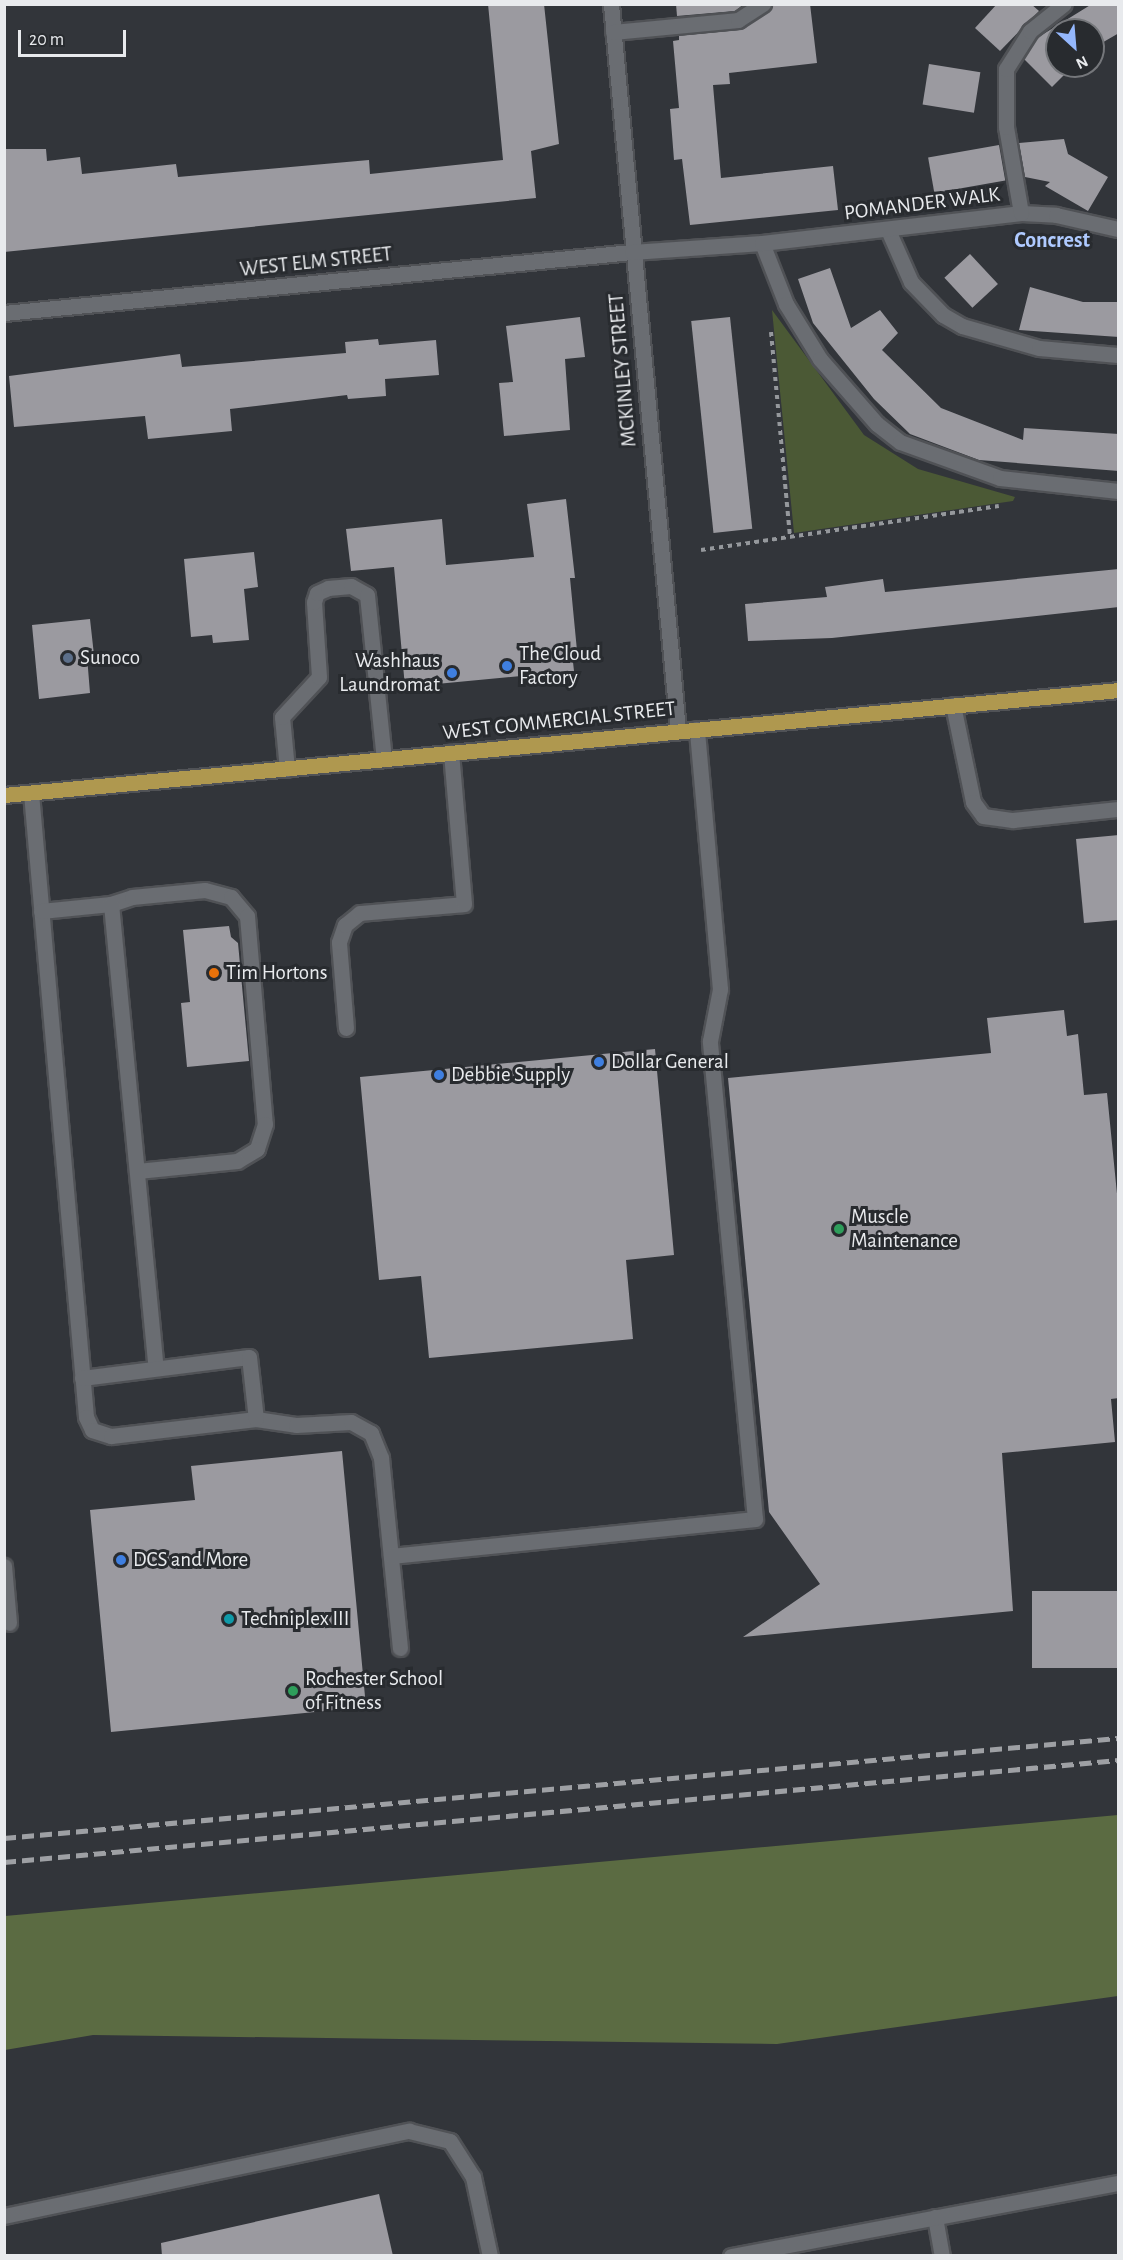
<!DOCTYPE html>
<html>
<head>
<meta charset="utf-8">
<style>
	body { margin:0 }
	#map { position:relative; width:1123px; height:2260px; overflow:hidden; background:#32353a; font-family:"Alegreya Sans",sans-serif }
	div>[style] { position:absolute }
	.green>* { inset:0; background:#4b5935 }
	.forest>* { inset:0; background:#5b6b42 }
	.building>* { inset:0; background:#9b9aa0; transform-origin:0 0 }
	.path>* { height:4px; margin-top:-2px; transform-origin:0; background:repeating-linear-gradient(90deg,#95989c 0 4.5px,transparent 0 9px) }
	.roads { filter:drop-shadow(2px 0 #505256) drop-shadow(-2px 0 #505256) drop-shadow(0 2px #505256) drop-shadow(0 -2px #505256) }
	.minor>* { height:15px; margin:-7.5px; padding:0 7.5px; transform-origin:7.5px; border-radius:7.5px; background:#6a6d72 }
	.major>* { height:15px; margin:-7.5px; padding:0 7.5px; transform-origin:7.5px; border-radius:7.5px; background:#af984f }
	.rail>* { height:4.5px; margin-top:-2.25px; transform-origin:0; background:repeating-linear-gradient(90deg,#9ea0a4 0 12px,transparent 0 18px) }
	.dots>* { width:16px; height:16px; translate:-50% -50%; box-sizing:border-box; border:3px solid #282b2f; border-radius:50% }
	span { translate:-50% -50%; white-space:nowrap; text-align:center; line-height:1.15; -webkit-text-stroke:6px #282b2f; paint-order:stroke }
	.street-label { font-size:21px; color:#e8eaed }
	.poi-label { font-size:21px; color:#e8eaed }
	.left { translate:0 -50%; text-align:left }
	.right { translate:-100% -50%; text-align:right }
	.neighbourhood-label { font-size:22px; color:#afcaff; font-weight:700 }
	.frame { position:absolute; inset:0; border:6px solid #e8eaed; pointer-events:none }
	.north { position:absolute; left:1045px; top:18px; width:60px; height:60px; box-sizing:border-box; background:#282b2f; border:2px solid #75777b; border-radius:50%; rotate:154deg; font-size:16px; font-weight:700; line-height:24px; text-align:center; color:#e8eaed }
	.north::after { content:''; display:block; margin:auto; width:21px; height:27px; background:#94b7fd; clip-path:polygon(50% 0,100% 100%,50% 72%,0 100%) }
	.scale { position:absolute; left:18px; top:30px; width:108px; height:27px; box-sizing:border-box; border:3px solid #e8eaed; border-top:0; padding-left:8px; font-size:18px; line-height:21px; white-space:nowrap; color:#e8eaed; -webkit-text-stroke:4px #282b2f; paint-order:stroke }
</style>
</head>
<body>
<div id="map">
	<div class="green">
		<i style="clip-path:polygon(772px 310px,864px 435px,918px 469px,1015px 497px,1013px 501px,794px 533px)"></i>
	</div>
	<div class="forest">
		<i style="clip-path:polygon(1118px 1815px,1118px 1996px,777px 2044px,93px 2035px,5px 2050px,5px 1916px)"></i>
	</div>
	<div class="building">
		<i style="clip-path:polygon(488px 4px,544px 4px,559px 144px,531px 151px,536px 198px,4px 252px,4px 149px,46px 149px,47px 161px,80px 157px,82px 174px,176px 164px,178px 177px,369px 160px,370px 174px,503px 160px)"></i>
		<i style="clip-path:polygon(676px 4px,744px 4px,735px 11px,677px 16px)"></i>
		<i style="clip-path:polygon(773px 4px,810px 4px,817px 63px,729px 73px,730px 84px,713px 85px,721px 178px,833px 166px,838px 210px,690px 225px,682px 159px,674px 160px,670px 109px,679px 108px,673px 41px,679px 40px,679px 35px,743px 28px)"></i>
		<i style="clip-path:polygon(997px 4px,1031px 4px,1039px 11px,1000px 51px,975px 28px)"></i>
		<i style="clip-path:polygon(1092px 4px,1119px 4px,1119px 33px,1093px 48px,1093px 30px,1057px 30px,1057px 66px,1073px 66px,1052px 87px,1024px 59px,1037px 38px)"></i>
		<i style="left:929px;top:64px;width:52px;height:41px;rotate:9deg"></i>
		<i style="clip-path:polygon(1064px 139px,1068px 154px,1108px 177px,1088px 211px,1045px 186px,1050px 182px,1025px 177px,1019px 143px)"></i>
		<i style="left:999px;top:145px;width:36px;height:72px;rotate:80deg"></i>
		<i style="left:970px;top:254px;width:41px;height:35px;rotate:47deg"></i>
		<i style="clip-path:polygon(830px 268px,851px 328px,880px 310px,898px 333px,882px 350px,941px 408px,1023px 440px,1024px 428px,1119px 434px,1119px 471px,979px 460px,910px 434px,874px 399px,813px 323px,798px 279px)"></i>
		<i style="clip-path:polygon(1030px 287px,1083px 302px,1119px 302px,1119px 337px,1019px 330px)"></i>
		<i style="clip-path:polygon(580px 317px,585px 357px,565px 359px,570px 430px,504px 436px,499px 383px,513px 382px,506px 326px)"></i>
		<i style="left:730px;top:317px;width:213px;height:39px;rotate:84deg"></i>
		<i style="clip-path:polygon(378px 339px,379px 345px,436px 340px,439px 375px,385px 379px,386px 396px,348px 399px,347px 395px,230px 409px,232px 431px,148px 439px,145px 416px,14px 427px,9px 376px,180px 354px,182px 367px,346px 353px,345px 342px)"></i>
		<i style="clip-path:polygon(566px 499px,575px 578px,570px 578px,578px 661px,573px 662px,574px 671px,405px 687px,394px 567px,351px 571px,346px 529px,442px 519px,446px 565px,534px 557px,527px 504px)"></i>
		<i style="clip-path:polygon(254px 552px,258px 587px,244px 589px,249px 640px,213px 643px,212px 635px,191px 637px,184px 559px)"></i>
		<i style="clip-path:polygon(1119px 569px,1119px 607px,832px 638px,748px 641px,745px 604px,827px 597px,825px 587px,883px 579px,885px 592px)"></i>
		<i style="clip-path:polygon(90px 619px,94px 655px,87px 656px,90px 693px,39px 699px,32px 625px)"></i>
		<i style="clip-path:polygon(1119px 835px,1119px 920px,1084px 923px,1076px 839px)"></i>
		<i style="clip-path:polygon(229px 926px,231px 937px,238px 943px,249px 1061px,187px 1067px,181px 1003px,190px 1002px,183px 930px)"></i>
		<i style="clip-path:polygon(1064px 1010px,1067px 1036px,1078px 1034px,1084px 1095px,1107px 1093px,1119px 1214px,1119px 1398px,1111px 1399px,1115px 1442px,1002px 1453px,1013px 1611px,743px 1637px,820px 1584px,769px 1512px,728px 1078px,991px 1053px,987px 1018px)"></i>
		<i style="clip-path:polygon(655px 1049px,674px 1255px,626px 1260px,633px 1339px,429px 1358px,421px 1276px,379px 1280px,360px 1077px)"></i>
		<i style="clip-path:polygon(342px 1451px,366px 1707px,111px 1732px,90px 1510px,195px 1500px,191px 1466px)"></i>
		<i style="left:1119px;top:1591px;width:77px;height:87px;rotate:90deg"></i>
		<i style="clip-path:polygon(379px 2194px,393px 2256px,162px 2256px,161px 2243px)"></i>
	</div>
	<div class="path">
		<i style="left:771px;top:332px;width:206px;rotate:84.7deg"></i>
		<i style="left:701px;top:550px;width:301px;rotate:-8.4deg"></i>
	</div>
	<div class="roads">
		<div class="minor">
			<i style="left:611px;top:4px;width:730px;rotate:84.73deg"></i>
			<i style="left:613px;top:32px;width:126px;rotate:-5.5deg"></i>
			<i style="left:738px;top:20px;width:30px;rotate:-33deg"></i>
			<i style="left:1021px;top:213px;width:35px;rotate:3deg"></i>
			<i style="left:1056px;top:215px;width:64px;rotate:12.7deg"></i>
			<i style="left:888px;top:230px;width:57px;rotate:66.1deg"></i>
			<i style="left:911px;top:282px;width:46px;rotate:45.9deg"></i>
			<i style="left:943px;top:315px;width:22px;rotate:30deg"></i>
			<i style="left:962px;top:326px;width:80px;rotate:15.9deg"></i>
			<i style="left:1039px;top:348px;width:79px;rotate:5.1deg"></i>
			<i style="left:762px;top:243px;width:66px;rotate:68.5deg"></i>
			<i style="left:786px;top:304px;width:65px;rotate:58.3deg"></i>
			<i style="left:820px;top:359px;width:86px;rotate:48.8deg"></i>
			<i style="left:877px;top:424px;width:29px;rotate:38deg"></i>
			<i style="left:900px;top:442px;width:106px;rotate:19.8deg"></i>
			<i style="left:1000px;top:478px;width:119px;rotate:6.3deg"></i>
			<i style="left:4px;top:313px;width:631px;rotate:-5.55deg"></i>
			<i style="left:632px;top:252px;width:130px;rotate:-4deg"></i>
			<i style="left:762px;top:243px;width:261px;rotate:-6.6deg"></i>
			<i style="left:1021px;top:213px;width:87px;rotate:-99.9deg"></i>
			<i style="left:1006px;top:127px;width:58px;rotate:-90deg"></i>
			<i style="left:1006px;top:69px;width:45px;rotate:-57.7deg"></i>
			<i style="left:1030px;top:31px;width:43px;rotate:-38.5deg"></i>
			<i style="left:953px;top:705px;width:99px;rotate:78.3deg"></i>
			<i style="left:973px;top:802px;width:17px;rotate:54deg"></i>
			<i style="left:983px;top:816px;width:30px;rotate:8deg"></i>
			<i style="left:1013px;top:820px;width:106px;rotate:-6deg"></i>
			<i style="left:287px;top:769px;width:52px;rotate:-95.5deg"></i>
			<i style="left:282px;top:717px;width:54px;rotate:-47.2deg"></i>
			<i style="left:319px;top:677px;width:75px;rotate:-93.8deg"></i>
			<i style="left:314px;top:602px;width:9px;rotate:-72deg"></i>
			<i style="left:317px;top:593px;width:12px;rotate:-24deg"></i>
			<i style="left:328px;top:588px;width:23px;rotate:-5deg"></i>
			<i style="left:351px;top:586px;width:18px;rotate:29deg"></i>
			<i style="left:367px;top:595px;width:165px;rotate:84.1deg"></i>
			<i style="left:31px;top:793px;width:626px;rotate:84.96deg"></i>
			<i style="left:86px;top:1417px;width:14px;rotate:65deg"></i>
			<i style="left:92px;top:1430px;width:20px;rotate:18deg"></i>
			<i style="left:111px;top:1436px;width:146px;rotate:-6.7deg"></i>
			<i style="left:256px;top:1419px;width:40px;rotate:8.5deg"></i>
			<i style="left:296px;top:1425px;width:55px;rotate:-3.1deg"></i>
			<i style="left:351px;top:1422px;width:23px;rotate:29deg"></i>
			<i style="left:371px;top:1433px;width:27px;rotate:68deg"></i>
			<i style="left:381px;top:1458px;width:191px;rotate:84.3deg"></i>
			<i style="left:111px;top:904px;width:22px;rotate:-18deg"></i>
			<i style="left:132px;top:897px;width:73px;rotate:-5.5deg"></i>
			<i style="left:205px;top:890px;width:27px;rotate:15deg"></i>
			<i style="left:231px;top:897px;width:25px;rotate:50deg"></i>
			<i style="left:247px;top:916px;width:209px;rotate:85.1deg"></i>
			<i style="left:265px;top:1124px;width:26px;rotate:108deg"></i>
			<i style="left:257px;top:1149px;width:23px;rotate:149deg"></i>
			<i style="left:237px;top:1161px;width:100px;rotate:174.3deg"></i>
			<i style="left:41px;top:911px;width:70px;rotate:-5.7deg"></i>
			<i style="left:111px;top:904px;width:466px;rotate:84.5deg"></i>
			<i style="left:346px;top:1028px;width:86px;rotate:-94.7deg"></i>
			<i style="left:339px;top:942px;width:18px;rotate:-71deg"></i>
			<i style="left:345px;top:925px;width:19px;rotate:-39deg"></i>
			<i style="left:360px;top:913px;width:104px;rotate:-4.9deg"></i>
			<i style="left:464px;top:904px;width:152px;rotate:-94.9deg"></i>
			<i style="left:82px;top:1378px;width:168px;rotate:-7.2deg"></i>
			<i style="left:249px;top:1357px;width:62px;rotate:83.6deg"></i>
			<i style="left:391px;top:1556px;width:366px;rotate:-5.8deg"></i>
			<i style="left:755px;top:1519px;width:480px;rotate:-95.4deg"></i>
			<i style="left:710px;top:1041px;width:53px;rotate:-79.1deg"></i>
			<i style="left:720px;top:989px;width:261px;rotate:-95.1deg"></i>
			<i style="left:4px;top:1566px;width:57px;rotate:85deg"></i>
			<i style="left:4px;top:2216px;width:414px;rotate:-11.9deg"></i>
			<i style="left:409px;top:2131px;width:42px;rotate:13.7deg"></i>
			<i style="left:450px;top:2141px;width:43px;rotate:57.4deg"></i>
			<i style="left:473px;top:2177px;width:81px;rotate:77.9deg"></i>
			<i style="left:935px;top:2217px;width:40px;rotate:80deg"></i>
			<i style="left:731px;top:2256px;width:394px;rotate:-10.7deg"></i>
		</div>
		<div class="major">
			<i style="left:4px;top:795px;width:1119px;rotate:-5.38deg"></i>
		</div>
	</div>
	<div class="rail">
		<i style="left:4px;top:1838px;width:1118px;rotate:-5.13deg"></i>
		<i style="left:4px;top:1862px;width:1119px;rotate:-5.23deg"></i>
	</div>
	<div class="dots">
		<i style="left:68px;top:658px;background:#5c6f8a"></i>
		<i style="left:507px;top:666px;background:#3f7fe0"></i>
		<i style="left:452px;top:673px;background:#3f7fe0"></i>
		<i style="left:214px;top:973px;background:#e8710a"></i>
		<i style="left:599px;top:1062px;background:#3f7fe0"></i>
		<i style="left:439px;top:1075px;background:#3f7fe0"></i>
		<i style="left:839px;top:1229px;background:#2e9e5b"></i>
		<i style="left:121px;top:1560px;background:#3f7fe0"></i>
		<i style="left:229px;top:1619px;background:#0f9aa8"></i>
		<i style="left:293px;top:1691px;background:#2e9e5b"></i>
	</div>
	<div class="street-label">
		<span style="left:922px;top:204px;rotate:-7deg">POMANDER WALK</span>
		<span style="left:316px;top:262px;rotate:-6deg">WEST ELM STREET</span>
		<span style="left:623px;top:370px;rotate:-95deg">MCKINLEY STREET</span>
		<span style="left:559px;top:721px;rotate:-6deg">WEST COMMERCIAL STREET</span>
	</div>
	<div class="poi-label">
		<span class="left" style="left:519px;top:666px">The Cloud<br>Factory</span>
		<span class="left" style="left:80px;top:658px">Sunoco</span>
		<span class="right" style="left:440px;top:673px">Washhaus<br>Laundromat</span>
		<span class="left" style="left:226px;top:973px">Tim Hortons</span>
		<span class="left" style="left:611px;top:1062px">Dollar General</span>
		<span class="left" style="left:451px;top:1075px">Debbie Supply</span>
		<span class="left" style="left:851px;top:1229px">Muscle<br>Maintenance</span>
		<span class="left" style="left:133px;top:1560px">DCS and More</span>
		<span class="left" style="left:241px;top:1619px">Techniplex III</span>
		<span class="left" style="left:305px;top:1691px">Rochester School<br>of Fitness</span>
	</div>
	<div class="neighbourhood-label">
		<span style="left:1052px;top:241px">Concrest</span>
	</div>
	<div class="frame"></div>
	<div class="north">N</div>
	<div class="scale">20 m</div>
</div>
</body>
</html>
